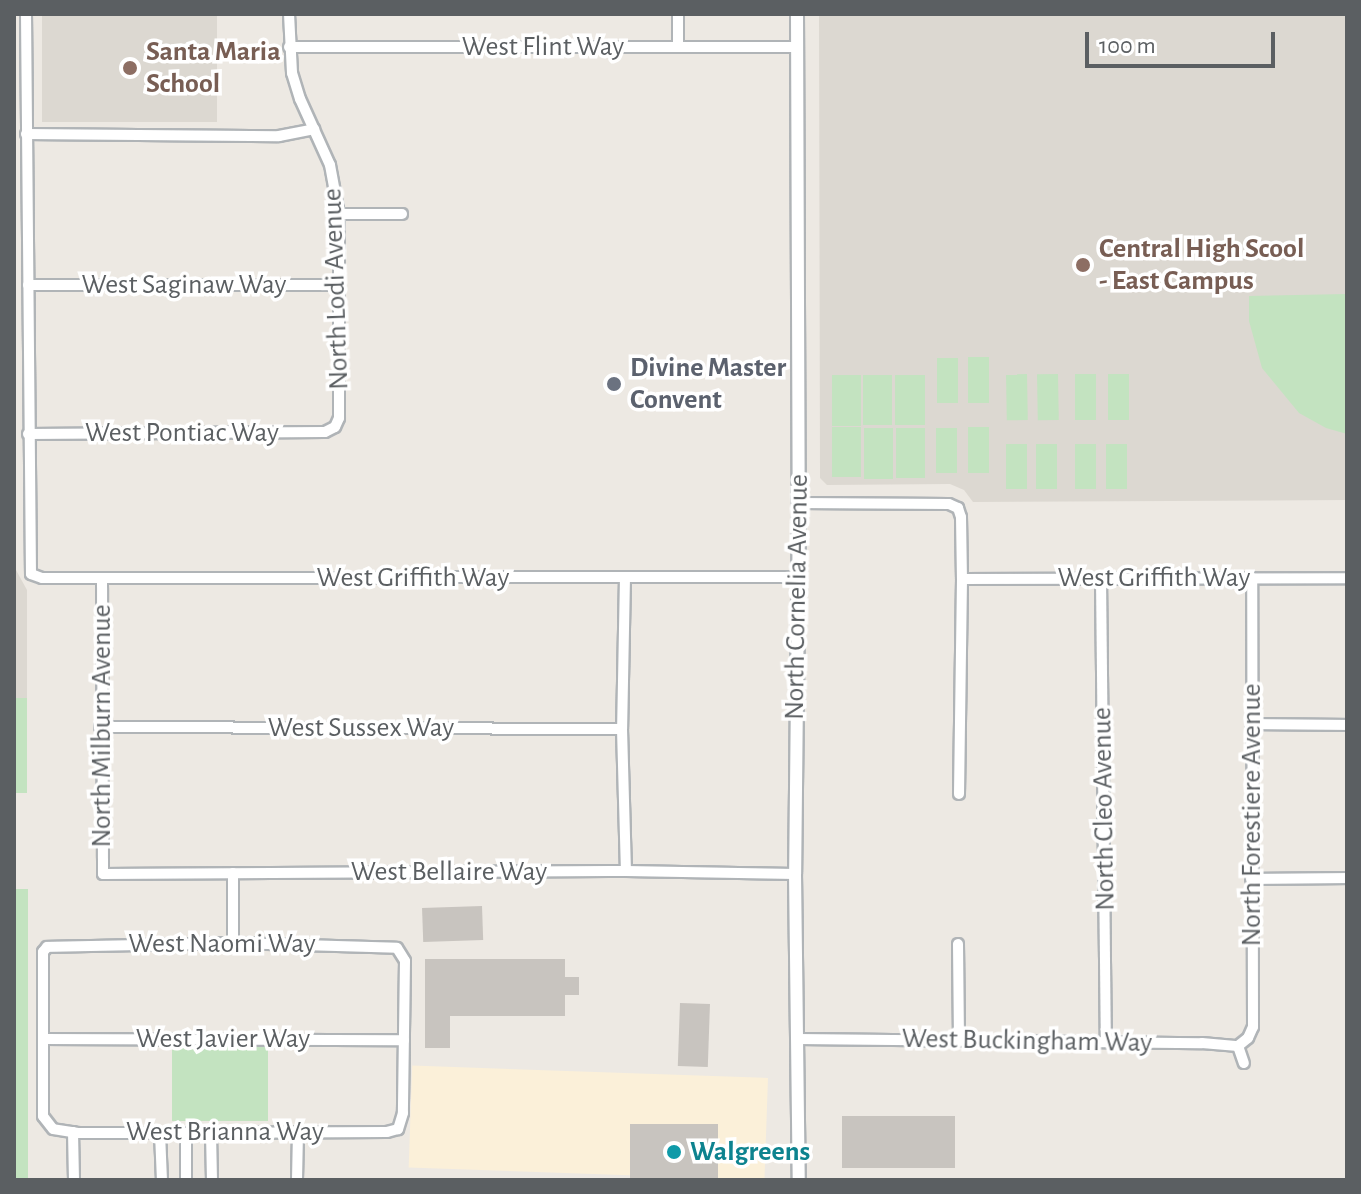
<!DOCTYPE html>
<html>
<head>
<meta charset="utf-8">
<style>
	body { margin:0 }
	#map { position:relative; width:1361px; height:1194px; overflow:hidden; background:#ede9e3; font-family:"Alegreya Sans",sans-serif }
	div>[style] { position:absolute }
	.commercial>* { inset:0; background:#fbf0d9; transform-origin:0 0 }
	.education>* { inset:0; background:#dcd8d1; transform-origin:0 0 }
	.green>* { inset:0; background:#c3e3c0; transform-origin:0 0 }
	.building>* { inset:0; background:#c8c4bf; transform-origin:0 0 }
	.roads { filter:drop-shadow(2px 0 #b0b4b7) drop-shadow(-2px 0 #b0b4b7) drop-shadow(0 2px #b0b4b7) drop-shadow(0 -2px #b0b4b7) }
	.minor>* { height:10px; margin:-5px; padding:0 5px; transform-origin:5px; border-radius:5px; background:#fff }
	.tertiary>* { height:12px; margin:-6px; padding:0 6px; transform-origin:6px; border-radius:6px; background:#fff }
	.dots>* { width:22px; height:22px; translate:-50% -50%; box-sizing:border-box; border:4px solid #fff; border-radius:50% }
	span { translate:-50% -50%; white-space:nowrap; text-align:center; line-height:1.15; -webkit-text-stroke:7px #fff; paint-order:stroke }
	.street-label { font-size:28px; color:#5b5f62 }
	.education-label { font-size:28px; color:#785e54; font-weight:700 }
	.left { translate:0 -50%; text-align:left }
	.worship-label { font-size:28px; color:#5b616d; font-weight:700 }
	.culture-label { font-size:28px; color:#0d838f; font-weight:700 }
	.frame { position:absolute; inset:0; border:16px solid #5b5f62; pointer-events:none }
	.scale { position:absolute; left:1085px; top:32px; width:190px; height:36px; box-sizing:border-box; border:4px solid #5b5f62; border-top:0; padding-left:10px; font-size:24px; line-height:28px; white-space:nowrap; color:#5b5f62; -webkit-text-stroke:6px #fff; paint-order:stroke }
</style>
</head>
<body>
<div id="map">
	<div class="commercial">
		<i style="left:768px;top:1078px;width:102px;height:356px;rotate:92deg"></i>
	</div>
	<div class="education">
		<i style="left:42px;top:14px;width:175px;height:108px"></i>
		<i style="clip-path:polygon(819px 14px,1347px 14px,1347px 500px,973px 502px,964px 490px,950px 484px,827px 485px,820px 478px)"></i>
		<i style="clip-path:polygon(14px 496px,16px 570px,27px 590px,27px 698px,14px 698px)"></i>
	</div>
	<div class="green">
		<i style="clip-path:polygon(1347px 294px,1347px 434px,1326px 428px,1299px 413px,1262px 368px,1249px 321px,1249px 296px)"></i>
		<i style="left:989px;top:357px;width:46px;height:21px;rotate:90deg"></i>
		<i style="left:937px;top:358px;width:21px;height:45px"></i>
		<i style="left:1027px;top:374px;width:46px;height:21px;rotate:89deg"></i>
		<i style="left:1058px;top:374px;width:46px;height:21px;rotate:89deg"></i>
		<i style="left:1075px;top:374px;width:21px;height:46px"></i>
		<i style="left:1108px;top:374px;width:21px;height:46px"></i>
		<i style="left:832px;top:375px;width:29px;height:51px"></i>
		<i style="left:863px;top:375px;width:29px;height:50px"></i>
		<i style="left:895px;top:375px;width:30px;height:50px"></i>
		<i style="left:832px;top:427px;width:29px;height:50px"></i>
		<i style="left:968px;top:427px;width:21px;height:46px"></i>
		<i style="left:864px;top:428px;width:29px;height:51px"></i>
		<i style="left:896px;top:428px;width:29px;height:50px"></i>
		<i style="left:936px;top:428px;width:21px;height:45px"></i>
		<i style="left:1006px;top:444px;width:21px;height:45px"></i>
		<i style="left:1036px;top:444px;width:21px;height:45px"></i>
		<i style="left:1075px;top:444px;width:21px;height:45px"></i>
		<i style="left:1106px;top:444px;width:21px;height:45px"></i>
		<i style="left:14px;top:698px;width:13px;height:95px"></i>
		<i style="left:14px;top:889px;width:14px;height:291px"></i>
		<i style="left:172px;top:1042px;width:96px;height:79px"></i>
	</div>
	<div class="building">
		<i style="left:482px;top:906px;width:34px;height:60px;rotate:88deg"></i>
		<i style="clip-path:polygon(425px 959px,565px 959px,565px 977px,579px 977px,579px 995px,565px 995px,565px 1016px,450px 1016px,450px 1048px,425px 1048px)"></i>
		<i style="left:680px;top:1003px;width:30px;height:63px;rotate:2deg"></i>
		<i style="left:842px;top:1116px;width:113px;height:52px"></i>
		<i style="left:630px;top:1124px;width:88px;height:56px"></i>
	</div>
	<div class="roads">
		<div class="minor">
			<i style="left:26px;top:14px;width:560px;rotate:89.49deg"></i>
			<i style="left:31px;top:574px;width:12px;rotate:20deg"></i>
			<i style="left:42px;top:578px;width:754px;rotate:-0.08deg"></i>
			<i style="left:678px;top:14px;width:33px;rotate:90deg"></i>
			<i style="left:289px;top:47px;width:508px"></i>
			<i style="left:26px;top:134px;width:253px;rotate:0.5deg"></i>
			<i style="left:279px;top:136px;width:36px;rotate:-11deg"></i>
			<i style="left:339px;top:214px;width:63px"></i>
			<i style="left:28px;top:285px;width:311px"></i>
			<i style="left:28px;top:434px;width:297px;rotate:-0.4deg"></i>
			<i style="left:325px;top:432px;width:11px;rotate:-27deg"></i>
			<i style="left:335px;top:427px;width:10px;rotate:-66deg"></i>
			<i style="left:339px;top:418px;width:204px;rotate:-90deg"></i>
			<i style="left:339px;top:214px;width:50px;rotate:-100.4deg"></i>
			<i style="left:330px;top:165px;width:72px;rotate:-114.4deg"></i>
			<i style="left:300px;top:99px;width:27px;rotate:-107deg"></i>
			<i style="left:292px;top:73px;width:59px;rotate:-92.9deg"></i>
			<i style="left:799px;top:503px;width:150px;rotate:0.4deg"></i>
			<i style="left:949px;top:504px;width:10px;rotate:24deg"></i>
			<i style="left:958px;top:508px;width:9px;rotate:72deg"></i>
			<i style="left:961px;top:517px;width:62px;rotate:89.1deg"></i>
			<i style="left:962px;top:579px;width:215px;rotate:90.8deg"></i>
			<i style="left:625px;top:577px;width:152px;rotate:91.1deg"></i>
			<i style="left:622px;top:729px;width:142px;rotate:88.4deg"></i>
			<i style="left:102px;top:578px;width:296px;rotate:89.8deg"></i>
			<i style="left:103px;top:874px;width:523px;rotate:-0.33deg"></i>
			<i style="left:626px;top:871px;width:169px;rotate:1deg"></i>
			<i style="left:1101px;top:578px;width:462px;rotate:89.4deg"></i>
			<i style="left:962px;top:579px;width:385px;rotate:-0.1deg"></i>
			<i style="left:1251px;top:724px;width:96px;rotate:0.6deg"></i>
			<i style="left:100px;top:727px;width:522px;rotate:0.22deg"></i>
			<i style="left:233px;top:873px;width:70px;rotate:90deg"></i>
			<i style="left:1251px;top:879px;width:96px;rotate:-0.6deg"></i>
			<i style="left:233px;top:943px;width:164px;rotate:1.7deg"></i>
			<i style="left:397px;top:948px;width:15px;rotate:58deg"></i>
			<i style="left:405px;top:961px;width:152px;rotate:90.8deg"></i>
			<i style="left:403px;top:1113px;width:17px;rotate:107deg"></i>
			<i style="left:398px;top:1129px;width:11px;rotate:165deg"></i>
			<i style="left:387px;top:1132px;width:201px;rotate:179.7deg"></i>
			<i style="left:186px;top:1133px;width:108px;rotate:180deg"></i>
			<i style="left:78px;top:1133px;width:25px;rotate:-171deg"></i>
			<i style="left:53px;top:1129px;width:16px;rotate:-128deg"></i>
			<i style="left:43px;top:1116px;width:164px;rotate:-90deg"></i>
			<i style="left:43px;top:952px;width:6px;rotate:-51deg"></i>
			<i style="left:47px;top:947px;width:186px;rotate:-1.2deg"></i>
			<i style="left:958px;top:944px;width:95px;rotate:89.4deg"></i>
			<i style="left:43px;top:1039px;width:361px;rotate:0.2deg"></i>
			<i style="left:798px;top:1039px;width:404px;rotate:0.6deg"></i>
			<i style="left:1202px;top:1043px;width:36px;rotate:5deg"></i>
			<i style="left:1238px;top:1046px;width:18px;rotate:71deg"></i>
			<i style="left:1238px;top:1046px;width:13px;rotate:-39deg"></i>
			<i style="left:1248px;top:1038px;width:12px;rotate:-66deg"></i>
			<i style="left:1253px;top:1027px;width:449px;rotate:-90.1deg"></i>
			<i style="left:73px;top:1132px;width:48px;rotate:88.8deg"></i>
			<i style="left:160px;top:1133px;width:47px;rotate:87.6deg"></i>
			<i style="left:186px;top:1133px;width:47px;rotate:90deg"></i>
			<i style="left:211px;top:1133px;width:47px;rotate:88.8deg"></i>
			<i style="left:297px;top:1180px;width:48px;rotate:-88.8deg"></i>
		</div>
		<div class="tertiary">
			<i style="left:797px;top:14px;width:489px;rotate:89.8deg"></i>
			<i style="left:799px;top:503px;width:371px;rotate:90.6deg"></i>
			<i style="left:795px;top:874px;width:306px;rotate:89.3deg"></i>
		</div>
	</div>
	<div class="dots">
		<i style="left:130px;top:68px;background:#8d6e63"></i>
		<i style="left:1083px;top:265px;background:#8d6e63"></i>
		<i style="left:614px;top:384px;background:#6b7280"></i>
		<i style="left:674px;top:1152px;background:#0f9aa8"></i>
	</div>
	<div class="street-label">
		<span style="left:543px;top:47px">West Flint Way</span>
		<span style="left:184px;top:285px">West Saginaw Way</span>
		<span style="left:336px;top:289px;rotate:-92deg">North Lodi Avenue</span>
		<span style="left:182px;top:433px">West Pontiac Way</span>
		<span style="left:413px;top:578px">West Griffith Way</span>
		<span style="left:1154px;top:578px">West Griffith Way</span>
		<span style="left:797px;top:597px;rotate:-89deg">North Cornelia Avenue</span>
		<span style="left:102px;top:726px;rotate:-90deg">North Milburn Avenue</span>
		<span style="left:361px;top:728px">West Sussex Way</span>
		<span style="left:1104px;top:809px;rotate:-91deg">North Cleo Avenue</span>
		<span style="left:1252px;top:815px;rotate:-90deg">North Forestiere Avenue</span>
		<span style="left:449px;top:872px">West Bellaire Way</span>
		<span style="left:222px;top:944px">West Naomi Way</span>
		<span style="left:223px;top:1039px">West Javier Way</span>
		<span style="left:1027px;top:1041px;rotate:1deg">West Buckingham Way</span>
		<span style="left:225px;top:1132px">West Brianna Way</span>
	</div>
	<div class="education-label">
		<span class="left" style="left:146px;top:68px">Santa Maria<br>School</span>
		<span class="left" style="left:1099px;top:265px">Central High Scool<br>- East Campus</span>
	</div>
	<div class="worship-label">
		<span class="left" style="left:630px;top:384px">Divine Master<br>Convent</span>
	</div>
	<div class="culture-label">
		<span class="left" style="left:690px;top:1152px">Walgreens</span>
	</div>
	<div class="frame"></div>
	<div class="scale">100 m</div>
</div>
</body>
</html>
